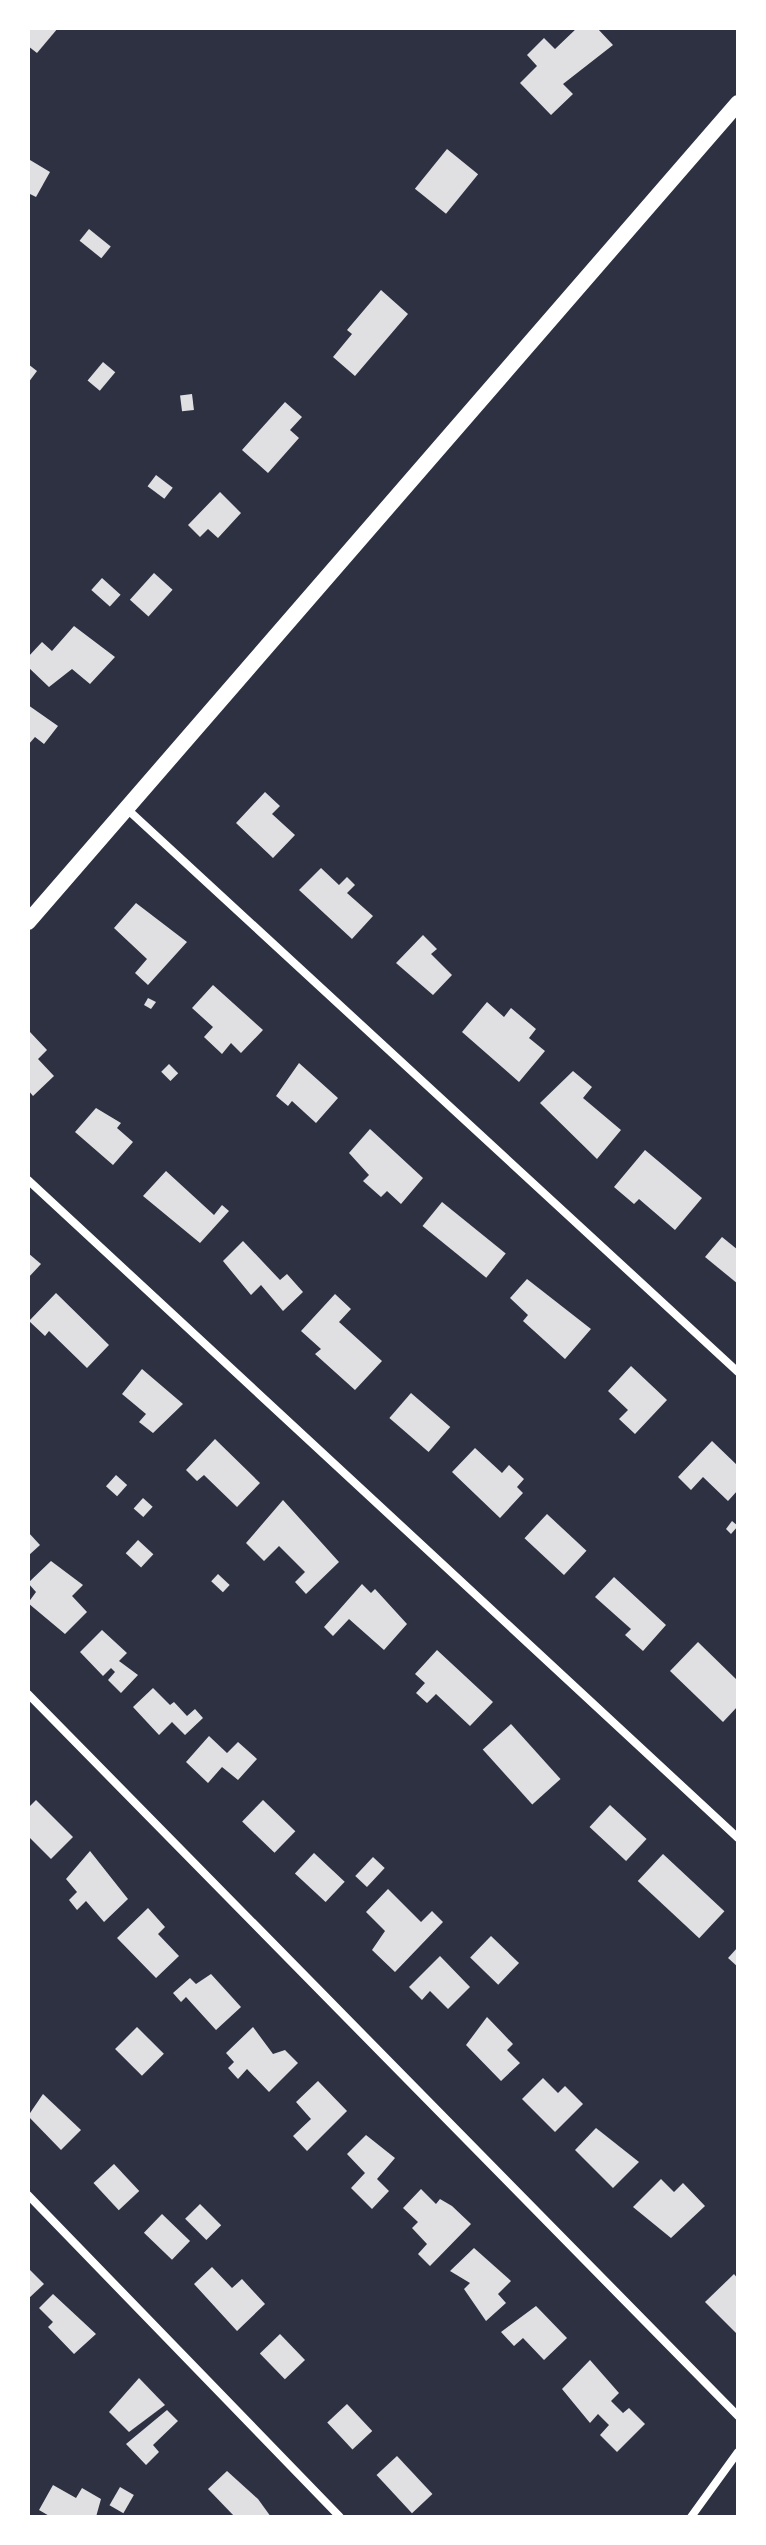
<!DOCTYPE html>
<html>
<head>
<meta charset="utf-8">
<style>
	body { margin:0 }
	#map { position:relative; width:766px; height:2545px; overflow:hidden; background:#2d3142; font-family:"Work Sans",sans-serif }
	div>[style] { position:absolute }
	.building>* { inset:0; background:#e0e0e3; transform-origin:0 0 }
	.minor>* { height:8px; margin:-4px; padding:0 4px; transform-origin:4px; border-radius:4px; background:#fff }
	.secondary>* { height:16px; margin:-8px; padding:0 8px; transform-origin:8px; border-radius:8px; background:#fff }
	span { translate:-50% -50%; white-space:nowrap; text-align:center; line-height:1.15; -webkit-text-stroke:6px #fff; paint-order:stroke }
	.frame { position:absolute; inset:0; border:30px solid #fff; pointer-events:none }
</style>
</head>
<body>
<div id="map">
	<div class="building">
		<i style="clip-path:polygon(28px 28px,58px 28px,37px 53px,28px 46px)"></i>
		<i style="clip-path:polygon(577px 28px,597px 28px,613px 45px,563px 84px,573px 94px,551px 115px,520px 83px,537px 66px,527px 55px,544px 38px,555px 49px)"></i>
		<i style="left:447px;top:149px;width:40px;height:51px;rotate:39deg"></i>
		<i style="clip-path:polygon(30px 160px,50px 172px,36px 197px,28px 193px)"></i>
		<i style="left:89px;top:229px;width:28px;height:15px;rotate:39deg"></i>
		<i style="clip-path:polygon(381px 290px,408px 314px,355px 376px,333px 357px,352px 334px,347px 330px)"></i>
		<i style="left:103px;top:362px;width:16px;height:24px;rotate:40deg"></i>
		<i style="clip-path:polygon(28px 364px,37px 371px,28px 383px)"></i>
		<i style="left:192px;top:394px;width:16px;height:12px;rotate:83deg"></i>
		<i style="clip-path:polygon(285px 402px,302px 417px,290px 430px,299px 438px,268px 473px,242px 450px)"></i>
		<i style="left:156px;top:475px;width:21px;height:14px;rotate:37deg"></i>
		<i style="clip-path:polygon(220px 492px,241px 513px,218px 538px,208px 529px,200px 537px,188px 525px)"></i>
		<i style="left:154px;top:573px;width:25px;height:36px;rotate:42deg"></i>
		<i style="left:102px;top:578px;width:25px;height:16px;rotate:42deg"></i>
		<i style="clip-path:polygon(74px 626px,115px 657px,90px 684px,72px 669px,49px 687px,28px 667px,28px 657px,42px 642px,52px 651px)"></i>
		<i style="clip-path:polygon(28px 705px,58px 726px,44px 744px,35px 737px,28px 745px)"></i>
		<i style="clip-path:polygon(265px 792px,280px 806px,272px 814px,295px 835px,273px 858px,236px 823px)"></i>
		<i style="clip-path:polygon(321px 868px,339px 885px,347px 877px,355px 885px,347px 893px,373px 916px,352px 939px,299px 890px)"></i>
		<i style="clip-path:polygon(136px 903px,187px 942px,148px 985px,135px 973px,147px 959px,114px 928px)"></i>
		<i style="clip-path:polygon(423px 935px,437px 949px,431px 954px,452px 975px,433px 995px,396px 963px)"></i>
		<i style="clip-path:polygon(213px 985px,263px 1030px,241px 1053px,231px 1043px,222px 1054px,204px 1037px,213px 1027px,192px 1008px)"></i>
		<i style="clip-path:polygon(148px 998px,156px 1002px,151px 1009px,144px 1005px)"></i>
		<i style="clip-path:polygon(487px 1002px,504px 1017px,511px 1008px,536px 1029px,529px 1038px,545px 1051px,519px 1082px,462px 1032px)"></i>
		<i style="clip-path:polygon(30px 1032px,47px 1050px,38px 1059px,54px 1076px,33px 1096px,28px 1090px)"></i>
		<i style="clip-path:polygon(299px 1063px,338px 1098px,316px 1123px,292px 1101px,288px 1106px,276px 1096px)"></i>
		<i style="left:169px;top:1064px;width:13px;height:11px;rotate:45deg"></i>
		<i style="clip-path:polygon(573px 1071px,592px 1087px,583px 1098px,621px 1130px,597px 1159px,540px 1103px)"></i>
		<i style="clip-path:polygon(96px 1108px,121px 1123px,117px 1128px,133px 1142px,113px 1165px,75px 1132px)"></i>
		<i style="clip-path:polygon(370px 1129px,423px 1178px,401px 1204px,387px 1191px,381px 1197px,363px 1181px,369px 1175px,349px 1153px)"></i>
		<i style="clip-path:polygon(645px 1150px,702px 1198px,675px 1230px,639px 1199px,634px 1204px,614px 1187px)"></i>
		<i style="clip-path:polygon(166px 1171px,214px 1215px,222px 1205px,229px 1211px,200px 1243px,143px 1196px)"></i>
		<i style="left:442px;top:1202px;width:82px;height:31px;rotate:39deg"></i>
		<i style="clip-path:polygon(722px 1237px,738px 1250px,738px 1284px,705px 1257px)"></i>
		<i style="clip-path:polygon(243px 1241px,280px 1280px,287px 1274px,303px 1292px,283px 1311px,261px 1285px,251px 1295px,223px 1261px)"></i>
		<i style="clip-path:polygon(28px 1253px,41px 1264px,28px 1278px)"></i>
		<i style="clip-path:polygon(527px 1279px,591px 1329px,565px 1359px,523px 1321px,528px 1315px,510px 1298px)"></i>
		<i style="clip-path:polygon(56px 1293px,109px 1345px,87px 1368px,49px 1331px,45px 1336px,29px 1321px)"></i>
		<i style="clip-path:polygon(335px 1294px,351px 1309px,339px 1322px,382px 1361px,355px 1390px,315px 1354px,321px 1349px,301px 1331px)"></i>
		<i style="clip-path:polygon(631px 1366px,667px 1400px,635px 1434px,619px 1419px,628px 1410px,608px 1391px)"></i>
		<i style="clip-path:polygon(142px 1369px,183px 1404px,153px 1433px,139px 1422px,146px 1414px,122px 1394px)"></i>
		<i style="left:411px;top:1393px;width:52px;height:33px;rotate:41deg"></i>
		<i style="clip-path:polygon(215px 1439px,260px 1483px,237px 1507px,204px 1475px,197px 1481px,186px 1470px)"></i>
		<i style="clip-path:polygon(712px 1441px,738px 1466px,738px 1490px,728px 1501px,703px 1477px,691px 1490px,678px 1477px)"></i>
		<i style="clip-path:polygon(475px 1448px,502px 1473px,509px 1465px,524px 1479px,517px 1487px,523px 1493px,500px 1518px,452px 1472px)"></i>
		<i style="left:116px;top:1475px;width:15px;height:15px;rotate:42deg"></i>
		<i style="left:143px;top:1498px;width:13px;height:14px;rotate:42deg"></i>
		<i style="clip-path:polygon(283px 1500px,339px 1562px,306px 1594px,295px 1582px,305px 1572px,279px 1546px,264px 1561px,246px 1543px)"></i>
		<i style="left:547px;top:1514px;width:54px;height:33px;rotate:43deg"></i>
		<i style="clip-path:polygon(732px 1521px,738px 1526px,731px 1534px,726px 1529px)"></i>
		<i style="clip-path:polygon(28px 1532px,40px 1545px,28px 1556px)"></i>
		<i style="left:138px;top:1540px;width:21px;height:18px;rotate:43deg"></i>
		<i style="clip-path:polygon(51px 1561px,83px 1585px,72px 1596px,87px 1612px,65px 1634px,28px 1603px,36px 1592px,28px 1583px)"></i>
		<i style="left:218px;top:1574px;width:16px;height:10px;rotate:43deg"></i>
		<i style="clip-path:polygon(614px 1577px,666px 1625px,643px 1651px,625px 1635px,631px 1629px,595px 1597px)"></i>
		<i style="clip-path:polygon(362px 1584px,371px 1593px,375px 1589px,407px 1624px,384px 1650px,349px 1619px,333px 1636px,324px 1627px)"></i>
		<i style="clip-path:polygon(102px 1630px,127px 1653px,119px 1661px,138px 1675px,121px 1693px,108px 1680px,115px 1672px,111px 1668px,103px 1676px,80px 1652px)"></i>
		<i style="clip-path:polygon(698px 1642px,738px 1681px,738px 1706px,723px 1722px,670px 1671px)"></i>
		<i style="clip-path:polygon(437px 1650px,493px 1702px,470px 1726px,436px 1694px,427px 1703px,416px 1693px,425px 1683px,415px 1674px)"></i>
		<i style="clip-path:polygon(153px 1688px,170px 1705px,174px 1702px,187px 1716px,195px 1709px,203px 1718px,185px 1735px,172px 1722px,159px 1735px,133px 1707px)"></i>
		<i style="left:511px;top:1724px;width:74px;height:38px;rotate:48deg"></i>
		<i style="clip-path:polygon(209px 1736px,227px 1753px,238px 1742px,257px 1759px,238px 1780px,222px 1767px,208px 1783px,186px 1762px)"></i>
		<i style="clip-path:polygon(36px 1800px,73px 1837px,51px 1859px,28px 1836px,28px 1808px)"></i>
		<i style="left:263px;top:1800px;width:45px;height:30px;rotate:44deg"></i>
		<i style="left:610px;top:1805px;width:50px;height:30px;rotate:43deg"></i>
		<i style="clip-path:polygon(90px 1851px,128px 1899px,104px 1922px,86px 1901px,77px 1910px,69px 1900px,77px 1892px,66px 1879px)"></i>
		<i style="left:314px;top:1853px;width:42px;height:28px;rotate:43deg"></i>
		<i style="left:663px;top:1854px;width:84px;height:37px;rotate:43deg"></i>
		<i style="left:373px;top:1857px;width:16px;height:26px;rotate:43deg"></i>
		<i style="clip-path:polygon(388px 1889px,421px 1922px,432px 1911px,443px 1922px,395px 1972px,372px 1950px,385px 1931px,366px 1912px)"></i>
		<i style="clip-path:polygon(148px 1908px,165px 1927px,158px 1934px,179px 1956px,156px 1978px,117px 1938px)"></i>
		<i style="left:491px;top:1936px;width:39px;height:30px;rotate:44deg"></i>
		<i style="clip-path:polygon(738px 1947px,738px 1967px,728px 1958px)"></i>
		<i style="clip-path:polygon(440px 1956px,470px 1987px,448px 2009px,430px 1991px,422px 2000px,409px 1987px)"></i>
		<i style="clip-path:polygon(211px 1974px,241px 2007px,216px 2030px,186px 1997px,181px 2002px,173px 1993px,190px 1978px,196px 1984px)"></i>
		<i style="clip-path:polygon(487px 2017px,513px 2044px,507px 2050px,520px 2063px,501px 2081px,466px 2045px)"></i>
		<i style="left:137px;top:2027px;width:38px;height:31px;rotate:45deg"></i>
		<i style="clip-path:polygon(253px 2027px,273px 2054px,285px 2050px,298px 2063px,269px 2092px,247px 2069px,238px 2079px,228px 2068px,234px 2062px,226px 2053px)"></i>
		<i style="clip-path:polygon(543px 2078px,558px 2093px,565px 2086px,583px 2104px,555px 2132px,522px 2099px)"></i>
		<i style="clip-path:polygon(318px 2081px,347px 2111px,307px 2151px,293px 2136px,311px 2119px,296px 2102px)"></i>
		<i style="clip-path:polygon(43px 2094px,81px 2130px,61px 2150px,28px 2116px)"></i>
		<i style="clip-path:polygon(596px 2128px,639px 2162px,613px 2188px,575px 2150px)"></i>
		<i style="clip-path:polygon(366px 2135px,395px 2158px,377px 2179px,389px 2191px,372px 2209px,351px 2188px,365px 2173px,347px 2154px)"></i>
		<i style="left:114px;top:2164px;width:37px;height:28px;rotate:47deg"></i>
		<i style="clip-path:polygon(661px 2179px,674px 2192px,683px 2183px,705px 2206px,671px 2238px,633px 2207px)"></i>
		<i style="clip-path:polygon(421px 2189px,436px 2204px,440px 2199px,452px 2206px,471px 2224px,430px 2266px,418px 2254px,427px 2244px,412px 2228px,418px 2222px,403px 2208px)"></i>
		<i style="left:200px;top:2204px;width:30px;height:21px;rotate:45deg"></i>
		<i style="left:162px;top:2214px;width:39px;height:26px;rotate:44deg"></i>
		<i style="clip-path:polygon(474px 2248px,511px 2281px,498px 2294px,506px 2303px,486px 2321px,464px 2289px,470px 2283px,450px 2271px)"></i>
		<i style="clip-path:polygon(212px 2267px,232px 2288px,242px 2279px,265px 2304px,237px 2331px,194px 2284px)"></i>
		<i style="clip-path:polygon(28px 2268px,44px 2284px,28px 2299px)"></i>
		<i style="clip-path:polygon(734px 2274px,738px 2279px,738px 2335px,705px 2302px)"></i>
		<i style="clip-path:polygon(53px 2294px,96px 2334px,74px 2354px,48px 2327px,53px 2322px,39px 2308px)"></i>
		<i style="clip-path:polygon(536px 2306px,567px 2338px,544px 2360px,523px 2338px,514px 2346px,501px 2332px)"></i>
		<i style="left:280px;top:2334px;width:36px;height:28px;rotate:46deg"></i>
		<i style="clip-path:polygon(590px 2360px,619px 2393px,611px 2401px,623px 2413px,629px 2408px,645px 2424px,617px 2452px,600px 2435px,609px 2425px,598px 2414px,590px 2423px,562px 2389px)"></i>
		<i style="clip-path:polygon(139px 2378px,165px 2405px,129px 2432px,109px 2412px)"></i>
		<i style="left:347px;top:2404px;width:37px;height:27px;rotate:47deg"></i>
		<i style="clip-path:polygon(167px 2410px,178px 2421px,153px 2445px,159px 2452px,146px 2465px,126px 2444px)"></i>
		<i style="left:397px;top:2456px;width:52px;height:28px;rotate:47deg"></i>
		<i style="clip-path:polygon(227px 2471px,258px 2499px,271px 2517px,235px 2517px,208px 2489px)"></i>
		<i style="clip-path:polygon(53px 2485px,76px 2498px,82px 2488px,101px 2499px,96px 2517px,51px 2517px,39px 2510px)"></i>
		<i style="left:120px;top:2487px;width:16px;height:21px;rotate:30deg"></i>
	</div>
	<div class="minor">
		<i style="left:127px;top:809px;width:831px;rotate:42.66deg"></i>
		<i style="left:28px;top:1180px;width:968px;rotate:42.82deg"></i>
		<i style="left:28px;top:1694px;width:1013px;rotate:45.48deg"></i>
		<i style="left:28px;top:2195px;width:448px;rotate:45.9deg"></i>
		<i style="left:691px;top:2517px;width:80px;rotate:-54.1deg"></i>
	</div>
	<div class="secondary">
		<i style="left:28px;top:922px;width:1084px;rotate:-49.08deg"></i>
	</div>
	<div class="frame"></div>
</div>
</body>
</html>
